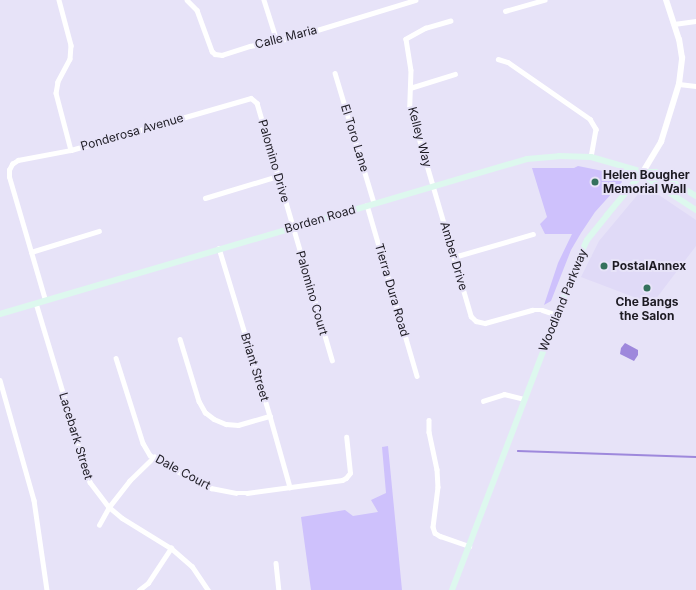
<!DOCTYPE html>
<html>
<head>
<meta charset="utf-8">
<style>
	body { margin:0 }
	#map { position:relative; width:696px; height:590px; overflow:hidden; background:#e7e3f8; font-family:Inter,sans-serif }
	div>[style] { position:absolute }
	.built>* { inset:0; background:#e0daf7 }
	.green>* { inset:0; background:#cec1fc }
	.water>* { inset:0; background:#9e88dc }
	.stream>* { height:1.5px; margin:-0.75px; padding:0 0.75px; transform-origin:0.75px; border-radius:0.75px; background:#9e88dc }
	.minor>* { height:4.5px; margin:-2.25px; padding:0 2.25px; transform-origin:2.25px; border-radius:2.25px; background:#fff }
	.tertiary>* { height:5.5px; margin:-2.75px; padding:0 2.75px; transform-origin:2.75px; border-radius:2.75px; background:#fff }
	.secondary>* { height:6px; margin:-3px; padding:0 3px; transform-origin:3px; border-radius:3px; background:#ddf8ee }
	.dots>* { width:11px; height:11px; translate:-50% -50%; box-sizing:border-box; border:2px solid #e7e3f8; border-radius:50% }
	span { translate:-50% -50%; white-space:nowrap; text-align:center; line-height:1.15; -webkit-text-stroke:4px #e7e3f8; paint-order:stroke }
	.street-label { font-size:12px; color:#1d1b23 }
	.poi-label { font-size:12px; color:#1d1b23; font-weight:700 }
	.left { translate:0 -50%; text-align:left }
</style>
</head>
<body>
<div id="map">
	<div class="built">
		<i style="clip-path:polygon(644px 187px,647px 187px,696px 220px,696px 246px,652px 304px,581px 277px,599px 241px)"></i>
	</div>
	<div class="green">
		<i style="clip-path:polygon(578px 166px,618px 174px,622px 182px,595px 212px,581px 233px,571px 250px,551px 301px,544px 305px,558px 263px,572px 234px,545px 234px,540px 224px,547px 217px,532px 168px,574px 168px)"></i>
		<i style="clip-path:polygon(388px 446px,402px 590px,311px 590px,301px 517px,345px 510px,353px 516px,378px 512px,371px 500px,386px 493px,382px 447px)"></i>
	</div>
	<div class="water">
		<i style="clip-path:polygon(625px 343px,638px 350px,638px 355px,634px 361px,620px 354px,621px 348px)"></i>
	</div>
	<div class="stream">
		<i style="left:518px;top:451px;width:178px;rotate:1.9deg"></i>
	</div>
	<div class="minor">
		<i style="left:59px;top:0;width:47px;rotate:75.1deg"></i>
		<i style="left:71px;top:45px;width:14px;rotate:94deg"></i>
		<i style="left:70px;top:59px;width:26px;rotate:118deg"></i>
		<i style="left:58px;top:82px;width:11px;rotate:100deg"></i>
		<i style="left:56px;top:93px;width:59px;rotate:75.3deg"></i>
		<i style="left:187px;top:0;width:14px;rotate:45deg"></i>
		<i style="left:197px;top:10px;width:44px;rotate:69.9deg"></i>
		<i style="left:212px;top:51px;width:4px;rotate:45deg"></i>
		<i style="left:215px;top:54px;width:7px;rotate:8deg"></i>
		<i style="left:222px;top:55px;width:29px;rotate:-18deg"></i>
		<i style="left:250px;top:46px;width:42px;rotate:-11deg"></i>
		<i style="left:291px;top:38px;width:130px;rotate:-17deg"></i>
		<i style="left:264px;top:0;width:43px;rotate:72.4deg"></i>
		<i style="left:505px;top:11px;width:41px;rotate:-15.8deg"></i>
		<i style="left:451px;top:21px;width:26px;rotate:164deg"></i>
		<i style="left:426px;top:28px;width:23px;rotate:151deg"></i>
		<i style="left:406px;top:39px;width:31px;rotate:81deg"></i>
		<i style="left:411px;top:70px;width:37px;rotate:92deg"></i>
		<i style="left:410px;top:107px;width:218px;rotate:73.7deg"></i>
		<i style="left:471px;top:316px;width:7px;rotate:45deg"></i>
		<i style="left:476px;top:321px;width:9px;rotate:13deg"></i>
		<i style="left:485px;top:323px;width:49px;rotate:-15.5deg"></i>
		<i style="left:532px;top:310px;width:10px"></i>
		<i style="left:542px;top:310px;width:16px;rotate:18deg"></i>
		<i style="left:674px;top:24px;width:22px;rotate:-8deg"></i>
		<i style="left:498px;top:59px;width:10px;rotate:17deg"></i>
		<i style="left:508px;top:62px;width:100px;rotate:34.8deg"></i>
		<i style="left:590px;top:119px;width:12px;rotate:59deg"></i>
		<i style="left:596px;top:129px;width:28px;rotate:100deg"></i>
		<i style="left:335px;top:73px;width:136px;rotate:73.3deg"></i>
		<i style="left:679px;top:84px;width:17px;rotate:7deg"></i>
		<i style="left:410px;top:88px;width:47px;rotate:-17.3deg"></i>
		<i style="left:205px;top:198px;width:76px;rotate:-16.8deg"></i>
		<i style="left:367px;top:205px;width:178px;rotate:73.7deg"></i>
		<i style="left:219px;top:248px;width:176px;rotate:73.1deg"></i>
		<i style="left:270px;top:416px;width:74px;rotate:74.3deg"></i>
		<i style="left:31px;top:252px;width:71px;rotate:-17.2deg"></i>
		<i style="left:454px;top:257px;width:82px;rotate:-16.2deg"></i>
		<i style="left:45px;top:300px;width:128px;rotate:-106.3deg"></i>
		<i style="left:9px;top:177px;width:7px;rotate:-90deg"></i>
		<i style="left:9px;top:170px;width:7px;rotate:-63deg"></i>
		<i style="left:12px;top:164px;width:7px;rotate:-34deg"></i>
		<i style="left:18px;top:160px;width:54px;rotate:-10.7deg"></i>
		<i style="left:71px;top:150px;width:187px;rotate:-16.1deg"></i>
		<i style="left:251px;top:98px;width:8px;rotate:40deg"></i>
		<i style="left:257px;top:103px;width:268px;rotate:73.7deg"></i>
		<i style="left:36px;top:303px;width:187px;rotate:73.2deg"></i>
		<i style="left:90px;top:482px;width:31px;rotate:53deg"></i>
		<i style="left:109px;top:507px;width:17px;rotate:40deg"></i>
		<i style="left:122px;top:518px;width:57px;rotate:31.5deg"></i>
		<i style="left:171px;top:548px;width:28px;rotate:41deg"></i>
		<i style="left:192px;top:566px;width:29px;rotate:56deg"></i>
		<i style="left:180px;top:339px;width:65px;rotate:73deg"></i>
		<i style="left:199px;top:401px;width:13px;rotate:61deg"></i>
		<i style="left:205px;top:412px;width:11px;rotate:38deg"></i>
		<i style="left:214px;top:419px;width:13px;rotate:23deg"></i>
		<i style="left:226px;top:424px;width:12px;rotate:5deg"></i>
		<i style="left:238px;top:425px;width:33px;rotate:-16deg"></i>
		<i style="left:116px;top:358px;width:89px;rotate:72.4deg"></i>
		<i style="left:143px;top:443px;width:14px;rotate:60deg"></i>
		<i style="left:150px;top:455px;width:16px;rotate:35deg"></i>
		<i style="left:163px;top:464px;width:54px;rotate:26.6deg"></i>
		<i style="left:211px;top:488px;width:25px;rotate:11deg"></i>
		<i style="left:236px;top:493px;width:11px"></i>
		<i style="left:247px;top:493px;width:96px;rotate:-7.8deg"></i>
		<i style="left:342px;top:480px;width:4px;rotate:-27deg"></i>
		<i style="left:346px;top:478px;width:6px;rotate:-51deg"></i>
		<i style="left:350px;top:473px;width:36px;rotate:-96deg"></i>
		<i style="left:0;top:380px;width:125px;rotate:74.2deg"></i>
		<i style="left:34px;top:500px;width:91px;rotate:81.8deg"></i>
		<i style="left:483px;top:401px;width:22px;rotate:-18deg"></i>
		<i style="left:504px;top:394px;width:21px;rotate:14deg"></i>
		<i style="left:429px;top:420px;width:12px;rotate:90deg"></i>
		<i style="left:429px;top:432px;width:38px;rotate:78deg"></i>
		<i style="left:437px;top:469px;width:18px;rotate:87deg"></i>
		<i style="left:438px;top:487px;width:40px;rotate:97.1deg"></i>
		<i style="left:433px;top:527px;width:6px;rotate:72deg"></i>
		<i style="left:435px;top:533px;width:6px;rotate:31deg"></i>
		<i style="left:440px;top:536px;width:31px;rotate:19deg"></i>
		<i style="left:99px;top:525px;width:21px;rotate:-61deg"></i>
		<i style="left:109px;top:507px;width:33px;rotate:-52deg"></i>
		<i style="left:129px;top:481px;width:35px;rotate:-44deg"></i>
		<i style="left:276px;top:563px;width:27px;rotate:84deg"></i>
		<i style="left:139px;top:590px;width:11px;rotate:-38deg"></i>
		<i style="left:148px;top:583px;width:42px;rotate:-56.7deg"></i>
	</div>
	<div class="tertiary">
		<i style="left:643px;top:172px;width:35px;rotate:-59deg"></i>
		<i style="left:661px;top:142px;width:61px;rotate:-72.8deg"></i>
		<i style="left:679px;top:84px;width:26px;rotate:-83deg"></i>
		<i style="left:682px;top:58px;width:18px;rotate:-99deg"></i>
		<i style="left:679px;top:40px;width:42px;rotate:-108deg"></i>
	</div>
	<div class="secondary">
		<i style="left:643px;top:172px;width:11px;rotate:49deg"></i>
		<i style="left:650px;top:180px;width:55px;rotate:33.1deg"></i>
		<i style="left:0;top:314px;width:549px;rotate:-16.39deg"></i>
		<i style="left:527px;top:159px;width:32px;rotate:-5deg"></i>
		<i style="left:559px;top:156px;width:32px;rotate:2deg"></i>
		<i style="left:591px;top:157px;width:54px;rotate:16.1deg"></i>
		<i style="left:643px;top:172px;width:13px"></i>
		<i style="left:656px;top:172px;width:47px;rotate:31deg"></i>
		<i style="left:452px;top:590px;width:361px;rotate:-69.1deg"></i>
		<i style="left:581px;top:253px;width:14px;rotate:-65deg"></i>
		<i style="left:587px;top:240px;width:32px;rotate:-51deg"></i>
		<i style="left:607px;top:215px;width:56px;rotate:-50.1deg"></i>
	</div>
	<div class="dots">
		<i style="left:595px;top:182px;background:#34715c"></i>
		<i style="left:604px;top:266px;background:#34715c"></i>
		<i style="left:647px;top:288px;background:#34715c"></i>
	</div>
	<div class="street-label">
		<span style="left:286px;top:37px;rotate:-14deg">Calle Maria</span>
		<span style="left:132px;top:132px;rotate:-16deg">Ponderosa Avenue</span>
		<span style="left:420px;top:137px;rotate:75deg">Kelley Way</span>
		<span style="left:355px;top:138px;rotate:73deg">El Toro Lane</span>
		<span style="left:274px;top:161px;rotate:74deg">Palomino Drive</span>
		<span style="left:320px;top:219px;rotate:-16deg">Borden Road</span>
		<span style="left:454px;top:256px;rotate:74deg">Amber Drive</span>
		<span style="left:392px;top:290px;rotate:74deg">Tierra Dura Road</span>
		<span style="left:312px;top:293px;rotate:74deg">Palomino Court</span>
		<span style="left:563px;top:300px;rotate:-68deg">Woodland Parkway</span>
		<span style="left:255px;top:367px;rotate:73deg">Briant Street</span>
		<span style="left:76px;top:436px;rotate:73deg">Lacebark Street</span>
		<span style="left:183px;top:472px;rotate:28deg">Dale Court</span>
	</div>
	<div class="poi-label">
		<span class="left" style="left:603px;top:182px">Helen Bougher<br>Memorial Wall</span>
		<span class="left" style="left:612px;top:266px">PostalAnnex</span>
		<span style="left:647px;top:309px">Che Bangs<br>the Salon</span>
	</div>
</div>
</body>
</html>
